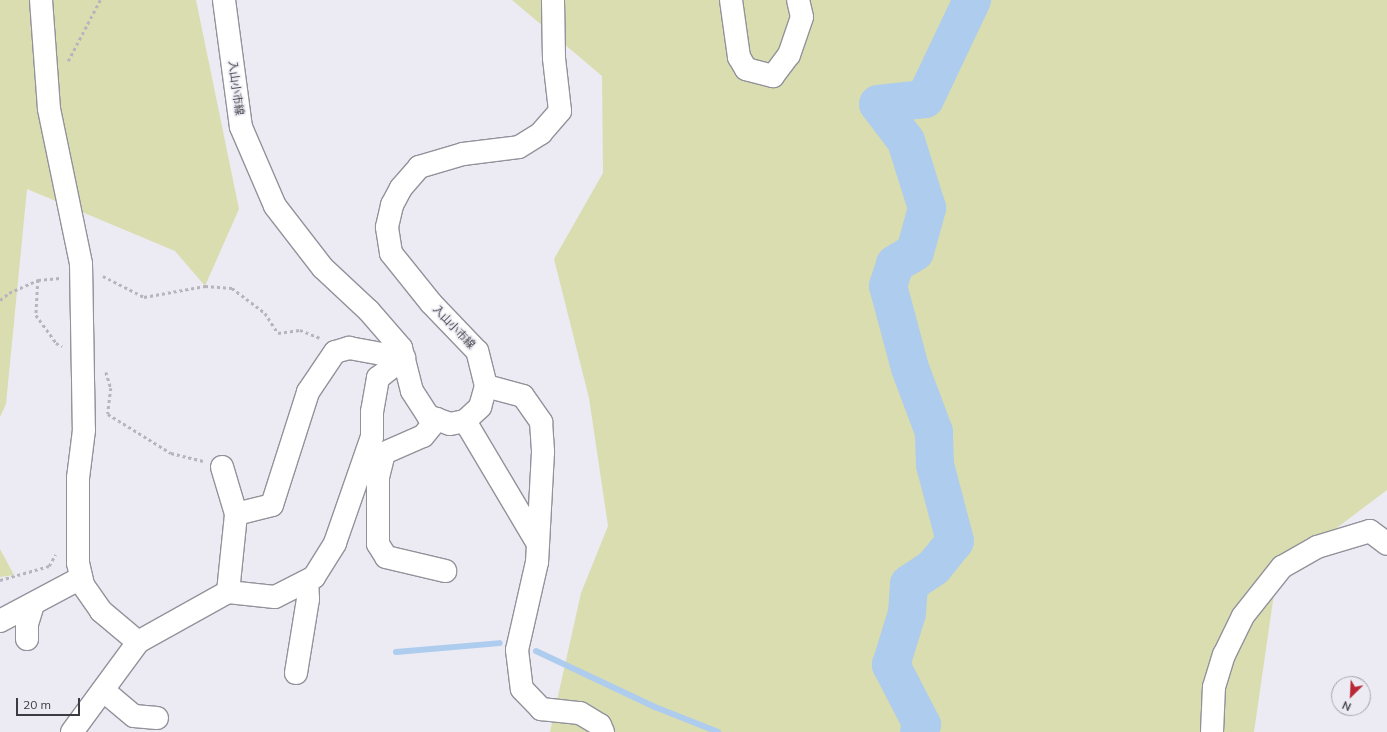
<!DOCTYPE html>
<html>
<head>
<meta charset="utf-8">
<style>
	body { margin:0 }
	#map { position:relative; width:1387px; height:732px; overflow:hidden; background:#ecebf4; font-family:Mulish,"Noto Sans JP",sans-serif }
	div>[style] { position:absolute }
	.green>* { inset:0; background:#daddb0 }
	.stream>* { height:6px; margin:-3px; padding:0 3px; transform-origin:3px; border-radius:3px; background:#adccee }
	.river>* { height:38px; margin:-19px; padding:0 19px; transform-origin:19px; border-radius:19px; background:#adccee }
	.path>* { height:2.5px; margin-top:-1.25px; transform-origin:0; background:repeating-linear-gradient(90deg,#b6b5bc 0 3px,transparent 0 6px) }
	.roads { filter:drop-shadow(1px 0 #93929b) drop-shadow(-1px 0 #93929b) drop-shadow(0 1px #93929b) drop-shadow(0 -1px #93929b) }
	.minor>* { height:22px; margin:-11px; padding:0 11px; transform-origin:11px; border-radius:11px; background:#fff }
	.major>* { height:22px; margin:-11px; padding:0 11px; transform-origin:11px; border-radius:11px; background:#fff }
	span { translate:-50% -50%; white-space:nowrap; text-align:center; line-height:1.15; -webkit-text-stroke:3px #ecebf4; paint-order:stroke }
	.street-label { font-size:11px; color:#3c3b3f }
	.north { position:absolute; left:1331px; top:676px; width:40px; height:40px; box-sizing:border-box; background:#ecebf4; border:1px solid #a6a5ac; border-radius:50%; rotate:204deg; font-size:11px; font-weight:700; line-height:16px; text-align:center; color:#3c3b3f }
	.north::after { content:''; display:block; margin:auto; width:14px; height:18px; background:#b92836; clip-path:polygon(50% 0,100% 100%,50% 72%,0 100%) }
	.scale { position:absolute; left:16px; top:698px; width:64px; height:18px; box-sizing:border-box; border:2px solid #3c3b3f; border-top:0; padding-left:5px; font-size:12px; line-height:14px; white-space:nowrap; color:#3c3b3f; -webkit-text-stroke:3px #ecebf4; paint-order:stroke }
</style>
</head>
<body>
<div id="map">
	<div class="green">
		<i style="clip-path:polygon(0 0,196px 0,239px 209px,205px 286px,175px 251px,27px 189px,6px 404px,0 417px)"></i>
		<i style="clip-path:polygon(512px 0,1387px 0,1387px 490px,1277px 573px,1254px 732px,550px 732px,581px 593px,608px 526px,589px 398px,554px 259px,603px 173px,602px 76px)"></i>
		<i style="clip-path:polygon(0 549px,14px 575px,0 577px)"></i>
	</div>
	<div class="stream">
		<i style="left:536px;top:651px;width:132px;rotate:25.2deg"></i>
		<i style="left:655px;top:707px;width:68px;rotate:21.6deg"></i>
		<i style="left:396px;top:652px;width:104px;rotate:-4.9deg"></i>
	</div>
	<div class="river">
		<i style="left:919px;top:732px;width:8px;rotate:-67deg"></i>
		<i style="left:922px;top:725px;width:68px;rotate:-117.3deg"></i>
		<i style="left:891px;top:665px;width:54px;rotate:-72.9deg"></i>
		<i style="left:907px;top:613px;width:29px;rotate:-86deg"></i>
		<i style="left:909px;top:584px;width:30px;rotate:-34deg"></i>
		<i style="left:934px;top:567px;width:33px;rotate:-51deg"></i>
		<i style="left:955px;top:541px;width:79px;rotate:-104.7deg"></i>
		<i style="left:935px;top:465px;width:33px;rotate:-92deg"></i>
		<i style="left:934px;top:432px;width:68px;rotate:-110.6deg"></i>
		<i style="left:910px;top:368px;width:85px;rotate:-105deg"></i>
		<i style="left:888px;top:286px;width:23px;rotate:-72deg"></i>
		<i style="left:895px;top:264px;width:23px;rotate:-31deg"></i>
		<i style="left:915px;top:252px;width:46px;rotate:-74.7deg"></i>
		<i style="left:927px;top:208px;width:70px;rotate:-107.4deg"></i>
		<i style="left:906px;top:141px;width:46px;rotate:-127.1deg"></i>
		<i style="left:878px;top:104px;width:47px;rotate:-6.1deg"></i>
		<i style="left:925px;top:99px;width:110px;rotate:-64.6deg"></i>
	</div>
	<div class="path">
		<i style="left:68px;top:61px;width:69px;rotate:-62.3deg"></i>
		<i style="left:103px;top:276px;width:46px;rotate:27.1deg"></i>
		<i style="left:144px;top:297px;width:62px;rotate:-10.2deg"></i>
		<i style="left:205px;top:286px;width:27px;rotate:4deg"></i>
		<i style="left:232px;top:288px;width:41px;rotate:37.1deg"></i>
		<i style="left:265px;top:313px;width:24px;rotate:57deg"></i>
		<i style="left:278px;top:333px;width:22px;rotate:-8deg"></i>
		<i style="left:300px;top:330px;width:22px;rotate:22deg"></i>
		<i style="left:38px;top:280px;width:35px;rotate:93deg"></i>
		<i style="left:36px;top:315px;width:34px;rotate:54deg"></i>
		<i style="left:56px;top:343px;width:7px;rotate:27deg"></i>
		<i style="left:0;top:300px;width:11px;rotate:-38deg"></i>
		<i style="left:9px;top:293px;width:32px;rotate:-24deg"></i>
		<i style="left:38px;top:280px;width:22px;rotate:-5deg"></i>
		<i style="left:106px;top:372px;width:17px;rotate:73deg"></i>
		<i style="left:111px;top:388px;width:26px;rotate:97deg"></i>
		<i style="left:108px;top:414px;width:74px;rotate:31.8deg"></i>
		<i style="left:171px;top:453px;width:33px;rotate:14deg"></i>
		<i style="left:0;top:580px;width:51px;rotate:-15.9deg"></i>
		<i style="left:49px;top:566px;width:13px;rotate:-61deg"></i>
	</div>
	<div class="roads">
		<div class="minor">
			<i style="left:41px;top:0;width:109px;rotate:85.8deg"></i>
			<i style="left:49px;top:109px;width:158px;rotate:78.3deg"></i>
			<i style="left:81px;top:264px;width:166px;rotate:89deg"></i>
			<i style="left:84px;top:430px;width:48px;rotate:97.1deg"></i>
			<i style="left:78px;top:478px;width:85px;rotate:90deg"></i>
			<i style="left:78px;top:563px;width:23px;rotate:77deg"></i>
			<i style="left:83px;top:585px;width:32px;rotate:55deg"></i>
			<i style="left:101px;top:611px;width:48px;rotate:40deg"></i>
			<i style="left:138px;top:642px;width:103px;rotate:-29.1deg"></i>
			<i style="left:228px;top:592px;width:47px;rotate:6.1deg"></i>
			<i style="left:275px;top:597px;width:44px;rotate:-27.1deg"></i>
			<i style="left:314px;top:577px;width:40px;rotate:-58deg"></i>
			<i style="left:335px;top:543px;width:112px;rotate:-70.8deg"></i>
			<i style="left:372px;top:437px;width:25px;rotate:-90deg"></i>
			<i style="left:372px;top:412px;width:35px;rotate:-80deg"></i>
			<i style="left:378px;top:378px;width:33px;rotate:-38deg"></i>
			<i style="left:486px;top:386px;width:38px;rotate:15deg"></i>
			<i style="left:523px;top:396px;width:32px;rotate:55deg"></i>
			<i style="left:541px;top:422px;width:30px;rotate:86deg"></i>
			<i style="left:543px;top:452px;width:110px;rotate:93.1deg"></i>
			<i style="left:537px;top:562px;width:90px;rotate:102.8deg"></i>
			<i style="left:517px;top:650px;width:39px;rotate:83deg"></i>
			<i style="left:522px;top:689px;width:28px;rotate:46deg"></i>
			<i style="left:541px;top:709px;width:39px;rotate:6deg"></i>
			<i style="left:580px;top:713px;width:23px;rotate:31deg"></i>
			<i style="left:600px;top:725px;width:8px;rotate:67deg"></i>
			<i style="left:437px;top:419px;width:22px;rotate:129deg"></i>
			<i style="left:423px;top:436px;width:43px;rotate:156.4deg"></i>
			<i style="left:384px;top:453px;width:25px;rotate:104deg"></i>
			<i style="left:378px;top:477px;width:67px;rotate:90deg"></i>
			<i style="left:378px;top:544px;width:15px;rotate:58deg"></i>
			<i style="left:386px;top:557px;width:61px;rotate:13.3deg"></i>
			<i style="left:465px;top:421px;width:143px;rotate:59.3deg"></i>
			<i style="left:222px;top:467px;width:49px;rotate:73.4deg"></i>
			<i style="left:228px;top:592px;width:78px;rotate:-84.1deg"></i>
			<i style="left:236px;top:514px;width:37px;rotate:-14deg"></i>
			<i style="left:272px;top:505px;width:119px;rotate:-72.3deg"></i>
			<i style="left:308px;top:392px;width:48px;rotate:-56deg"></i>
			<i style="left:335px;top:352px;width:15px;rotate:-16deg"></i>
			<i style="left:349px;top:348px;width:56px;rotate:10.3deg"></i>
			<i style="left:0;top:621px;width:92px;rotate:-28deg"></i>
			<i style="left:27px;top:639px;width:15px;rotate:-90deg"></i>
			<i style="left:27px;top:624px;width:21px;rotate:-73deg"></i>
			<i style="left:296px;top:673px;width:75px;rotate:-80.8deg"></i>
			<i style="left:308px;top:599px;width:17px;rotate:-93deg"></i>
			<i style="left:104px;top:691px;width:39px;rotate:40deg"></i>
			<i style="left:134px;top:716px;width:23px;rotate:5deg"></i>
			<i style="left:72px;top:732px;width:112px;rotate:-53.7deg"></i>
			<i style="left:1212px;top:732px;width:45px;rotate:-87.5deg"></i>
			<i style="left:1214px;top:687px;width:34px;rotate:-73deg"></i>
			<i style="left:1224px;top:655px;width:43px;rotate:-64deg"></i>
			<i style="left:1243px;top:616px;width:63px;rotate:-51.5deg"></i>
			<i style="left:1282px;top:567px;width:40px;rotate:-29.7deg"></i>
			<i style="left:1317px;top:547px;width:55px;rotate:-16.8deg"></i>
			<i style="left:1370px;top:531px;width:21px;rotate:37deg"></i>
		</div>
		<div class="major">
			<i style="left:224px;top:0;width:128px;rotate:82.4deg"></i>
			<i style="left:241px;top:127px;width:86px;rotate:66.7deg"></i>
			<i style="left:275px;top:206px;width:78px;rotate:52.3deg"></i>
			<i style="left:323px;top:268px;width:63px;rotate:43.1deg"></i>
			<i style="left:369px;top:311px;width:49px;rotate:49.1deg"></i>
			<i style="left:401px;top:348px;width:44px;rotate:75.7deg"></i>
			<i style="left:412px;top:391px;width:30px;rotate:57deg"></i>
			<i style="left:428px;top:416px;width:23px;rotate:20deg"></i>
			<i style="left:450px;top:424px;width:15px;rotate:-11deg"></i>
			<i style="left:465px;top:421px;width:21px;rotate:-43deg"></i>
			<i style="left:480px;top:407px;width:22px;rotate:-74deg"></i>
			<i style="left:486px;top:386px;width:36px;rotate:-104deg"></i>
			<i style="left:477px;top:351px;width:66px;rotate:-133.8deg"></i>
			<i style="left:431px;top:303px;width:64px;rotate:-128.7deg"></i>
			<i style="left:391px;top:253px;width:26px;rotate:-99deg"></i>
			<i style="left:387px;top:227px;width:23px;rotate:-77deg"></i>
			<i style="left:392px;top:205px;width:19px;rotate:-62deg"></i>
			<i style="left:401px;top:188px;width:28px;rotate:-49deg"></i>
			<i style="left:419px;top:167px;width:46px;rotate:-16.5deg"></i>
			<i style="left:463px;top:154px;width:56px;rotate:-7.1deg"></i>
			<i style="left:519px;top:147px;width:26px;rotate:-32deg"></i>
			<i style="left:541px;top:133px;width:29px;rotate:-49deg"></i>
			<i style="left:560px;top:111px;width:53px;rotate:-96.5deg"></i>
			<i style="left:554px;top:58px;width:58px;rotate:-91deg"></i>
			<i style="left:731px;top:0;width:58px;rotate:82deg"></i>
			<i style="left:739px;top:57px;width:14px;rotate:60deg"></i>
			<i style="left:746px;top:69px;width:28px;rotate:15deg"></i>
			<i style="left:773px;top:76px;width:26px;rotate:-53deg"></i>
			<i style="left:789px;top:55px;width:40px;rotate:-71.1deg"></i>
			<i style="left:802px;top:17px;width:17px;rotate:-103deg"></i>
		</div>
	</div>
	<div class="street-label">
		<span style="left:236px;top:88px;rotate:82deg">入山小市線</span>
		<span style="left:454px;top:327px;rotate:46deg">入山小市線</span>
	</div>
	<div class="north">N</div>
	<div class="scale">20 m</div>
</div>
</body>
</html>
